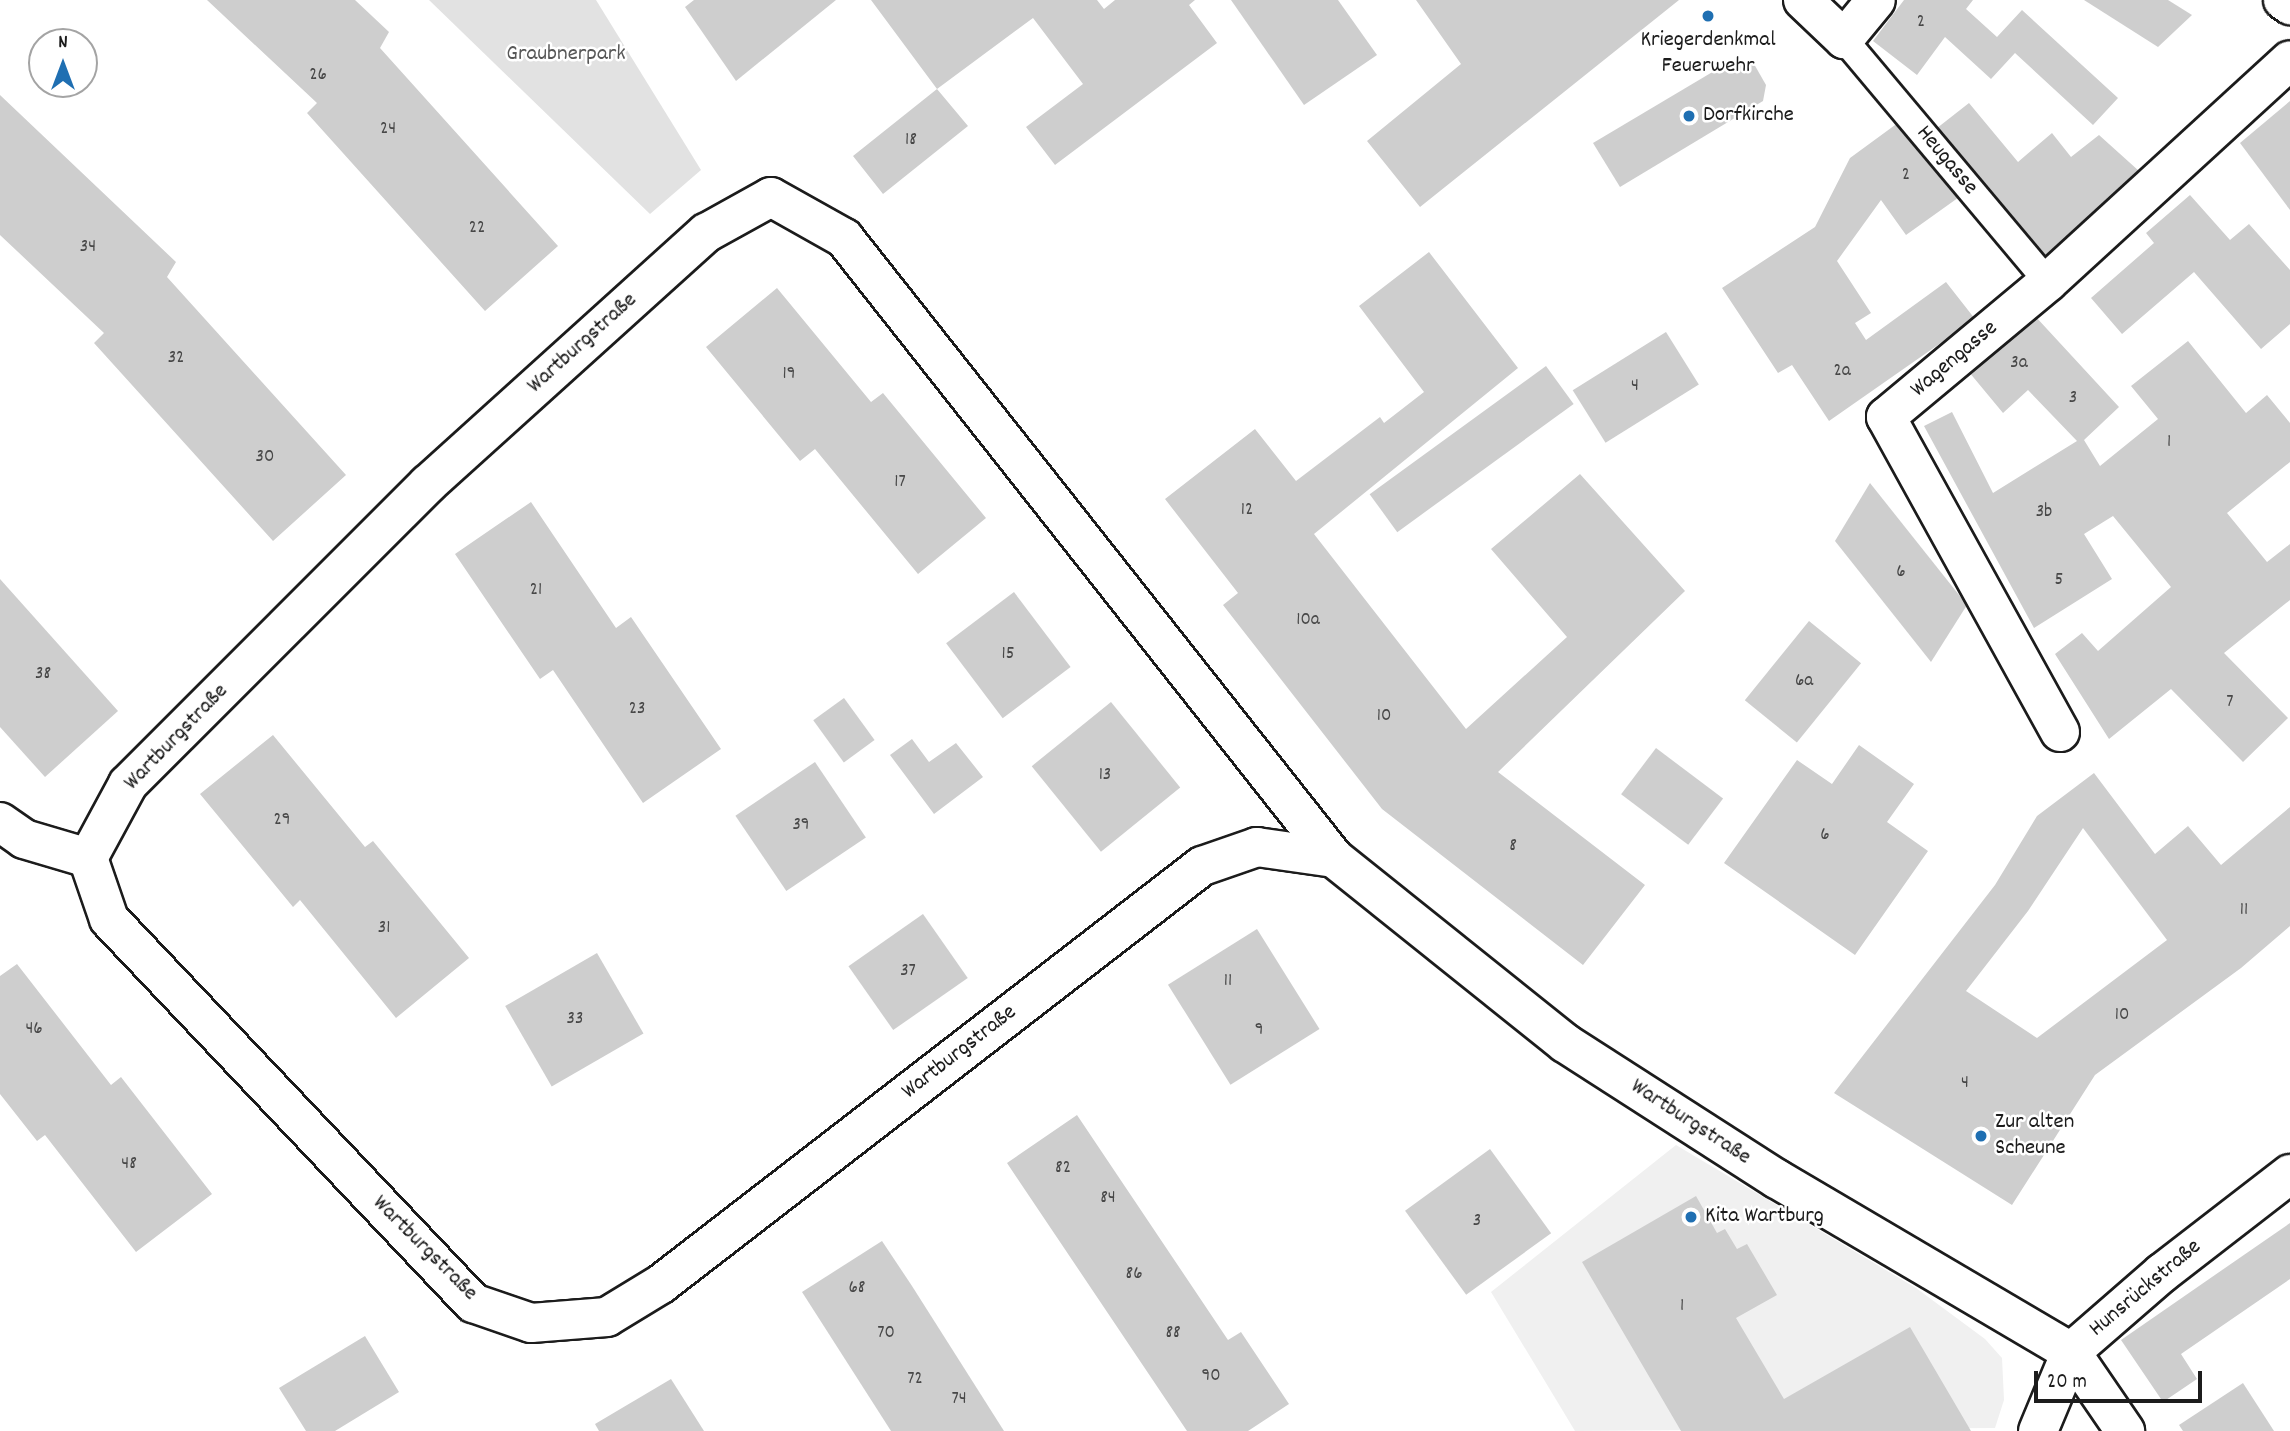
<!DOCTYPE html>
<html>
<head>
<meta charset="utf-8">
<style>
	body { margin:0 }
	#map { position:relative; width:2290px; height:1431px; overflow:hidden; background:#fff; font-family:Dekko,sans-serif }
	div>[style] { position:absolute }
	.built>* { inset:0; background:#f0f0f0 }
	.green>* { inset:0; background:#e2e2e2 }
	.building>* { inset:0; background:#cecece; transform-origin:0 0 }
	.roads { filter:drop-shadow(2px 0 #1c1c1c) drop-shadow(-2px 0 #1c1c1c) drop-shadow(0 2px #1c1c1c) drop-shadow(0 -2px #1c1c1c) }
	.lane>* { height:26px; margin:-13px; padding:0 13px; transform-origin:13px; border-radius:13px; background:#fff }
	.street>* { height:38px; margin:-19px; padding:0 19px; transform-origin:19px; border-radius:19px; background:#fff }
	.secondary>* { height:38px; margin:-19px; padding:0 19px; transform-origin:19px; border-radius:19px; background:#fff }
	.dots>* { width:19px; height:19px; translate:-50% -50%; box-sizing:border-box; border:4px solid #fff; border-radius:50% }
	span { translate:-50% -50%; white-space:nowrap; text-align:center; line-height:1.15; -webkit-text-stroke:5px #fff; paint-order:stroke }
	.number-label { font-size:19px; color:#484848 }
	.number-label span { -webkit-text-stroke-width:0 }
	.poi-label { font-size:23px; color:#1c1c1c }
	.left { translate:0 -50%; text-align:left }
	.park-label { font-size:23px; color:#575757 }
	.street-label { font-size:23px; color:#1c1c1c }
	.north { position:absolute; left:28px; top:28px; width:70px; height:70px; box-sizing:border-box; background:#fff; border:2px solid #a4a4a4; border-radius:50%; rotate:0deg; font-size:19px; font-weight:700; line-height:28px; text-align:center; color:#1c1c1c }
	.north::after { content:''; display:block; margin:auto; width:24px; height:32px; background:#1f6fb2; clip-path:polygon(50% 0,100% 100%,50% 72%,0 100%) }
	.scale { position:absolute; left:2034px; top:1371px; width:168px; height:32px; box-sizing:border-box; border:4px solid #1c1c1c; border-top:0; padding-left:9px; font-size:21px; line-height:24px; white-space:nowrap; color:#1c1c1c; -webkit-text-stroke:5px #fff; paint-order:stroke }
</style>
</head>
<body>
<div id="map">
	<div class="built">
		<i style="clip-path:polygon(1676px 1145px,1916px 1288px,1985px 1339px,2002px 1358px,2004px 1400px,1995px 1428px,1575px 1431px,1491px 1292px)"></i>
	</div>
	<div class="green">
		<i style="clip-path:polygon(429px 0,596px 0,701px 170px,650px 214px)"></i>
	</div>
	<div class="building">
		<i style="clip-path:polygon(207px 0,355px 0,389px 32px,380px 48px,558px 246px,485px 311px,307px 113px,317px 103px)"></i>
		<i style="clip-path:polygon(694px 0,836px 0,736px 81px,685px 7px)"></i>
		<i style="clip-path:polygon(871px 0,1097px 0,1104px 9px,1115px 0,1195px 0,1189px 5px,1217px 43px,1055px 165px,1026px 127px,1083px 84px,1033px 18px,937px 89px,968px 126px,883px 194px,853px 156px,937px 89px)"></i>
		<i style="clip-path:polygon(1231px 0,1338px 0,1377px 55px,1304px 105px)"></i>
		<i style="clip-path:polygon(1416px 0,1679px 0,1420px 207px,1367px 141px,1461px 64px)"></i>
		<i style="clip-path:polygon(1904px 0,1973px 0,1966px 9px,1997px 37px,2022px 10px,2118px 98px,2093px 125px,2015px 53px,1991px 79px,1945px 37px,1917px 75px,1873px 41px)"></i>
		<i style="clip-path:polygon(2084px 0,2168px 0,2192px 15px,2158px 47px)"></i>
		<i style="clip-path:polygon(1736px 58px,1754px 64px,1766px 85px,1763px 101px,1620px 187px,1593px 143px)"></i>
		<i style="clip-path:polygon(0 95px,176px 262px,167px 277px,346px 475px,273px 541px,94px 343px,104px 333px,0 235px)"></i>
		<i style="clip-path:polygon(2290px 101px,2290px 210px,2240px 143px)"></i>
		<i style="clip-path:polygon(1969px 103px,2018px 162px,2052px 133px,2071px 157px,2099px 135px,2149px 180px,2042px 266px,1932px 132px)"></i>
		<i style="clip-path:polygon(1906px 117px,1962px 195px,1906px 235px,1881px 200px,1837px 261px,1871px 313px,1855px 323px,1866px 340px,1946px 282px,1975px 319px,1829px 421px,1792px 365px,1778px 373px,1722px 288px,1815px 227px,1850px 158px)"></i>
		<i style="clip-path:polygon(2190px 195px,2230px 240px,2249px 224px,2290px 270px,2290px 324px,2261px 349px,2194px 272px,2122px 334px,2091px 298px,2154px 243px,2146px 233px)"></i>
		<i style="clip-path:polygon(1429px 252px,1518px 368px,1314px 534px,1466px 729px,1567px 637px,1491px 549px,1580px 474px,1685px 591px,1498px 772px,1645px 885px,1583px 965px,1382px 809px,1223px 605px,1238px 593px,1165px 499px,1255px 429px,1296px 481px,1380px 417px,1384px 423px,1424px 392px,1359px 306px)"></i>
		<i style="clip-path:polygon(777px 288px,871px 402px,883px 393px,986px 518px,918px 574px,815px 449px,800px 461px,706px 347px)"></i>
		<i style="clip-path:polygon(2035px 316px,2119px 407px,2084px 440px,2100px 466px,2158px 419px,2131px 386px,2188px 341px,2246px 413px,2267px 395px,2290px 423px,2290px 462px,2227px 513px,2267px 562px,2290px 544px,2290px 600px,2224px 653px,2288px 718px,2243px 762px,2171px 689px,2109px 739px,2055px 654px,2082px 633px,2098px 651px,2171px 587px,2113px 516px,2084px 534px,2112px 579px,2034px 628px,1924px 426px,1952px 412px,1993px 493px,2077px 441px,2028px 390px,2003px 413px,1969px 372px)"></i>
		<i style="left:1666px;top:332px;width:62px;height:110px;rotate:58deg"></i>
		<i style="left:1546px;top:366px;width:47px;height:218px;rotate:54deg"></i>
		<i style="clip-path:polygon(1870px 483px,1967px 605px,1931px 662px,1835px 541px)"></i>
		<i style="clip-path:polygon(531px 502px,616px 628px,631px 617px,721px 749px,643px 803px,553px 670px,540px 679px,455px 554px)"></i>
		<i style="clip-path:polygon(0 579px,118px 711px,45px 777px,0 727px)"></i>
		<i style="left:1014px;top:592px;width:94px;height:85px;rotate:53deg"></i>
		<i style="left:1809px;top:621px;width:67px;height:102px;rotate:39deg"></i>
		<i style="left:844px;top:698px;width:52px;height:38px;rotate:54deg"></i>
		<i style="left:1111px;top:702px;width:110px;height:102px;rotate:51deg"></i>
		<i style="clip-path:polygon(273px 735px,365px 847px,373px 841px,469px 958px,396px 1018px,300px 900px,293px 907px,200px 794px)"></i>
		<i style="clip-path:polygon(912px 739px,929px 762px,956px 743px,983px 777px,934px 814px,890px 755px)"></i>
		<i style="clip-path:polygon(1859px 745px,1914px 784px,1887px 822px,1928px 851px,1855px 955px,1724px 863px,1797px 760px,1832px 784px)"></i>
		<i style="left:1656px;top:748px;width:84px;height:58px;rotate:37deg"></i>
		<i style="left:815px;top:762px;width:91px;height:96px;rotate:56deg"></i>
		<i style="clip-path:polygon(evenodd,2094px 773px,2155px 854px,2188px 826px,2221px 865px,2290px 807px,2290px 926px,2241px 968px,2095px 1075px,2012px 1205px,1834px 1093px,1995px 885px,2037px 816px,2094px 773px,2083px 828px,2167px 940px,2037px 1038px,1966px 991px,2028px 911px,2083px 828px)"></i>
		<i style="left:923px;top:914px;width:78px;height:91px;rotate:55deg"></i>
		<i style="left:1257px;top:929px;width:118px;height:105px;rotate:58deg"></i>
		<i style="left:597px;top:953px;width:93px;height:106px;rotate:60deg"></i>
		<i style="clip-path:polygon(17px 964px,111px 1085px,121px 1077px,212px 1194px,136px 1252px,45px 1135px,37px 1141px,0 1094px,0 976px)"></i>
		<i style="clip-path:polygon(1077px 1115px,1228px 1340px,1241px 1332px,1289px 1404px,1248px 1431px,1187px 1431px,1007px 1163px)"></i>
		<i style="left:1490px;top:1149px;width:104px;height:105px;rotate:54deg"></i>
		<i style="clip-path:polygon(1696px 1196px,1717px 1233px,1725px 1229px,1737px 1249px,1747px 1244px,1777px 1295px,1736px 1318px,1784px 1399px,1910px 1327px,1971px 1431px,1681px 1431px,1582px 1262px)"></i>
		<i style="clip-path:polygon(2290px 1223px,2290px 1279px,2181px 1354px,2197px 1379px,2163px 1402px,2121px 1340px)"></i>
		<i style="clip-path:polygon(882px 1241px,912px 1286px,1004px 1431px,891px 1431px,802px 1292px)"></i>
		<i style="clip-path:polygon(365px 1336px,399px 1392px,335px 1431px,306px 1431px,279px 1388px)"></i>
		<i style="clip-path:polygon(671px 1379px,704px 1431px,599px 1431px,595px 1424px)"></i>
		<i style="clip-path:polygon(2243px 1383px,2274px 1431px,2183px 1431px,2179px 1425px)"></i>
	</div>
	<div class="roads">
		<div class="lane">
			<i style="left:1844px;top:39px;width:317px;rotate:50deg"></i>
		</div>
		<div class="street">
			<i style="left:1803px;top:0;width:57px;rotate:43.6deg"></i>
			<i style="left:1844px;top:39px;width:50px;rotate:-50.6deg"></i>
			<i style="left:2283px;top:0;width:9px;rotate:36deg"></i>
			<i style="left:2060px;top:732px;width:360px;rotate:-118.9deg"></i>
			<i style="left:1886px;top:417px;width:211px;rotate:-39.8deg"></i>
			<i style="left:2048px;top:282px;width:328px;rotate:-42.5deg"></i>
			<i style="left:0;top:822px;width:29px;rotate:35deg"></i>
			<i style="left:24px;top:839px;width:67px;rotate:16.5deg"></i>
			<i style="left:1334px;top:858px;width:78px;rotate:-171.9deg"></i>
			<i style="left:1257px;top:847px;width:58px;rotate:160.9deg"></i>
			<i style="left:1202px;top:866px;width:684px;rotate:142.31deg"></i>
			<i style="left:661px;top:1284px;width:63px;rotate:148.6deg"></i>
			<i style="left:607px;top:1317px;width:76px;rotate:175.5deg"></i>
			<i style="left:531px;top:1323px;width:61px;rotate:-161deg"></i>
			<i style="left:473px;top:1303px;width:529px;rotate:-133.47deg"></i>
			<i style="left:109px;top:919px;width:65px;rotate:-109deg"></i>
			<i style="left:88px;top:858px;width:84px;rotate:-61.6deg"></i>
			<i style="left:128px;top:784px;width:424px;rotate:-45deg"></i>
			<i style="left:428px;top:484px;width:375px;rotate:-42.1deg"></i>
			<i style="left:706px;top:233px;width:74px;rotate:-29deg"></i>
			<i style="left:771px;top:197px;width:84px;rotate:29.3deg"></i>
			<i style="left:844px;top:238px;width:790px;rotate:51.68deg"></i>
			<i style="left:1334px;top:858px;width:296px;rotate:38.7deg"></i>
			<i style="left:1565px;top:1043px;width:252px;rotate:32.7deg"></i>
			<i style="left:1777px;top:1179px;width:341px;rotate:30.5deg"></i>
			<i style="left:2071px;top:1352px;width:96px;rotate:55.6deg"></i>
		</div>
		<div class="secondary">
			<i style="left:2038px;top:1431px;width:86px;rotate:-67.3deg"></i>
			<i style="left:2071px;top:1352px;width:121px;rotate:-41deg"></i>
			<i style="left:2162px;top:1273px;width:162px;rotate:-37.7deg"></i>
		</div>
	</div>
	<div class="dots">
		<i style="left:1708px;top:16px;background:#1f6fb2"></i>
		<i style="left:1689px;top:116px;background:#1f6fb2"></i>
		<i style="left:1981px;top:1136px;background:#1f6fb2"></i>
		<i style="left:1691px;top:1217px;background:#1f6fb2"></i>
	</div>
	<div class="number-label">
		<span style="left:1921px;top:23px">2</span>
		<span style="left:318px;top:76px">26</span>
		<span style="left:388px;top:130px">24</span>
		<span style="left:911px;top:141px">18</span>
		<span style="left:1906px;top:176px">2</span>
		<span style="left:477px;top:229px">22</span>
		<span style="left:88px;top:248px">34</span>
		<span style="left:176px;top:359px">32</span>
		<span style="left:2019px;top:364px">3a</span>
		<span style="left:1842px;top:372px">2a</span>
		<span style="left:789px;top:375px">19</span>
		<span style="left:1635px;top:387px">4</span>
		<span style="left:2073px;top:399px">3</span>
		<span style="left:2169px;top:443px">1</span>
		<span style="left:265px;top:458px">30</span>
		<span style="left:900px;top:483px">17</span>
		<span style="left:1247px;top:511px">12</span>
		<span style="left:2044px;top:513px">3b</span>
		<span style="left:1901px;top:573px">6</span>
		<span style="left:2059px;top:581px">5</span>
		<span style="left:536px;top:591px">21</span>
		<span style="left:1308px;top:621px">10a</span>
		<span style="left:1008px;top:655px">15</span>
		<span style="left:43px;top:675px">38</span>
		<span style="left:1804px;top:682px">6a</span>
		<span style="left:2230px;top:703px">7</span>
		<span style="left:637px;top:710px">23</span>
		<span style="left:1384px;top:717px">10</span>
		<span style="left:1105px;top:776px">13</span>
		<span style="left:282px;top:821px">29</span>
		<span style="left:801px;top:826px">39</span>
		<span style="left:1825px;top:836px">6</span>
		<span style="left:1513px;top:847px">8</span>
		<span style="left:2244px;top:911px">11</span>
		<span style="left:384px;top:929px">31</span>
		<span style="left:908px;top:972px">37</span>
		<span style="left:1228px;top:982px">11</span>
		<span style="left:2122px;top:1016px">10</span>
		<span style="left:575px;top:1020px">33</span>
		<span style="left:34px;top:1030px">46</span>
		<span style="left:1259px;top:1031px">9</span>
		<span style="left:1965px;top:1084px">4</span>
		<span style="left:129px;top:1165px">48</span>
		<span style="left:1063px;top:1169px">82</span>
		<span style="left:1108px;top:1199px">84</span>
		<span style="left:1477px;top:1222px">3</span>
		<span style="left:1134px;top:1275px">86</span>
		<span style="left:857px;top:1289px">68</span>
		<span style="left:1682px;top:1307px">1</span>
		<span style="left:886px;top:1334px">70</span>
		<span style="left:1173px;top:1334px">88</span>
		<span style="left:1211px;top:1377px">90</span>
		<span style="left:915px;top:1380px">72</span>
		<span style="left:959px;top:1400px">74</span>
	</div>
	<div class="poi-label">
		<span style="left:1708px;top:54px">Kriegerdenkmal<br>Feuerwehr</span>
		<span class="left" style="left:1703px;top:116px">Dorfkirche</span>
		<span class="left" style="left:1995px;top:1136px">Zur alten<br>Scheune</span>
		<span class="left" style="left:1705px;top:1217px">Kita Wartburg</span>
	</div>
	<div class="park-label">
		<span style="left:566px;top:55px">Graubnerpark</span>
	</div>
	<div class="street-label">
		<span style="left:1946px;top:161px;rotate:50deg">Heugasse</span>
		<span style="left:583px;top:344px;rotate:-42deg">Wartburgstraße</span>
		<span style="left:1955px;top:360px;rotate:-40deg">Wagengasse</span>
		<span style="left:177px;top:738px;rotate:-46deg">Wartburgstraße</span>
		<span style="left:960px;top:1053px;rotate:-38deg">Wartburgstraße</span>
		<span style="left:1690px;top:1123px;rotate:33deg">Wartburgstraße</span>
		<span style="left:424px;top:1249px;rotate:45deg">Wartburgstraße</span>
		<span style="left:2146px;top:1289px;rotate:-40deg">Hunsrückstraße</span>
	</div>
	<div class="north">N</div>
	<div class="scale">20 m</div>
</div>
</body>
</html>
